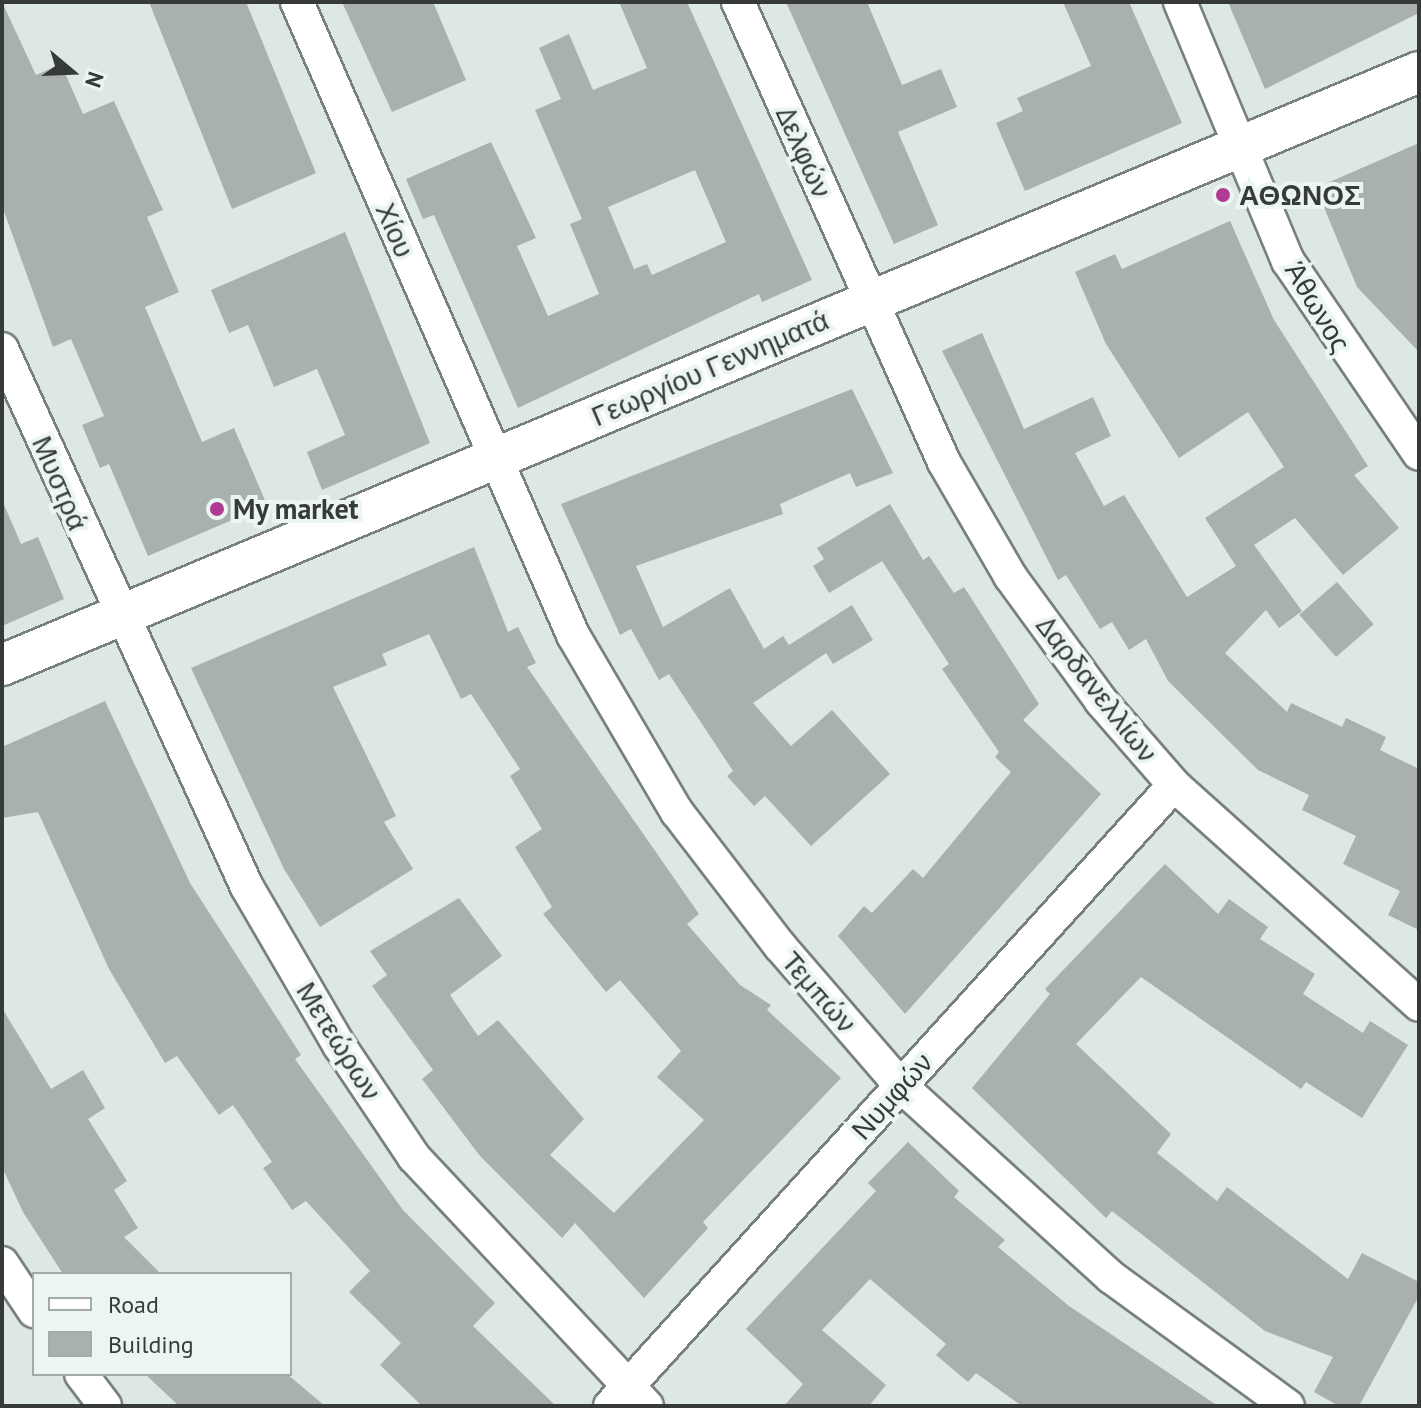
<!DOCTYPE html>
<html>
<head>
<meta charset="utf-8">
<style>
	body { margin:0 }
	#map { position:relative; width:1421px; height:1408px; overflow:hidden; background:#dde7e3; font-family:"PT Sans",sans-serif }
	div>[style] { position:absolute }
	.building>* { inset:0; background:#a8b1ae; transform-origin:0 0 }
	.roads { filter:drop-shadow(2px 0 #77807d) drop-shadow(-2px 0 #77807d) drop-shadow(0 2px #77807d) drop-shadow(0 -2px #77807d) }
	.minor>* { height:32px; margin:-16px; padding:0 16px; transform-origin:16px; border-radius:16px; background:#fff }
	.tertiary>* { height:40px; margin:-20px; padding:0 20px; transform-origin:20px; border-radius:20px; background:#fff }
	.dots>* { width:22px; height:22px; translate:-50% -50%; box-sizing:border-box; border:4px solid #ebf5f1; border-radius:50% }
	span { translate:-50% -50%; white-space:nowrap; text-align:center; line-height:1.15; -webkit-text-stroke:8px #ebf5f1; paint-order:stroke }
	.street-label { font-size:28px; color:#363a38 }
	.poi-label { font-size:28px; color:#363a38; font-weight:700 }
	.left { translate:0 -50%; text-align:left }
	.frame { position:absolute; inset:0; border:4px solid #363a38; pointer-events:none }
	.legend { position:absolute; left:32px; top:1272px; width:260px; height:104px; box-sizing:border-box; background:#ebf5f1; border:2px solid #a3aaa7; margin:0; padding:10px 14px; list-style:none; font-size:24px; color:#363a38 }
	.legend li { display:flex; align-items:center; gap:16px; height:40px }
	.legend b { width:40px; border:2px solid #a3aaa7 }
	.north { position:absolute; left:32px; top:32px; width:80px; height:80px; -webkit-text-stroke:6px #ebf5f1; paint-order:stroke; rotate:109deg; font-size:22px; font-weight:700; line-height:32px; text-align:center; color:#363a38 }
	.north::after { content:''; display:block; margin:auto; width:28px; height:36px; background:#363a38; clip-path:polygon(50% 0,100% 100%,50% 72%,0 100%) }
</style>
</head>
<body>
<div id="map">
	<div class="building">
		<i style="clip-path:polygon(2px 2px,36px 75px,61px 64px,83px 114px,114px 101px,163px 210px,147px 217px,179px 292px,145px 307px,202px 442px,234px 428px,267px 505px,148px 556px,109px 464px,100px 468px,82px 425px,104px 416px,71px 339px,53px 347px,2px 206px)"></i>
		<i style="clip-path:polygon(149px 2px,246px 2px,316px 173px,232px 209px)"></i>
		<i style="clip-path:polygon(342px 2px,433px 2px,466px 80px,392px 112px)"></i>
		<i style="clip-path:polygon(evenodd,619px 2px,687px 2px,812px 280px,762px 302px,759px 294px,518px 408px,434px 215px,423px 219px,406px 179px,491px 142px,536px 238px,517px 246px,548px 316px,599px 294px,570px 224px,582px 219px,535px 110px,561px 99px,539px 48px,569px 34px,593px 90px,647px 68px,619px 2px,695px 170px,726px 242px,652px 275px,647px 264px,634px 269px,608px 207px,695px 170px)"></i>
		<i style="clip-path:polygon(786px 2px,867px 2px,902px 85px,941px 69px,957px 107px,898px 132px,938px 225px,894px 244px)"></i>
		<i style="clip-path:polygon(1063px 2px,1129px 2px,1182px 123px,1025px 191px,996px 123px,1023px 111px,1017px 98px,1091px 66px)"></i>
		<i style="clip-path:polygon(1228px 2px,1419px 2px,1419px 13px,1265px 89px)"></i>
		<i style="clip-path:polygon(1419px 143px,1419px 352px,1357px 287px,1316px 188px)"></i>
		<i style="clip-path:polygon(1230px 221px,1274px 320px,1368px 466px,1354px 475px,1399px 528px,1343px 575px,1295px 518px,1254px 545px,1302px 611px,1279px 628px,1266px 610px,1225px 653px,1287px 712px,1291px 703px,1342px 727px,1346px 718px,1386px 737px,1380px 750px,1419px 769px,1419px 930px,1388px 915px,1400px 891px,1343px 864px,1356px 836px,1302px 810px,1309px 795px,1258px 770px,1168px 681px,1146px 639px,1129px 650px,1112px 622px,1100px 629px,1066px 575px,1058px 580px,942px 351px,982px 333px,1024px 429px,1093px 397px,1111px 436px,1075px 453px,1104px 506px,1124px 495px,1187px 597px,1236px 566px,1205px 518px,1284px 467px,1248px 412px,1179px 458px,1106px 344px,1075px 272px,1115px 254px,1122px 269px)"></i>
		<i style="clip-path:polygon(345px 232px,430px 443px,322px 490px,307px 452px,345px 435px,317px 369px,274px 387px,248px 325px,229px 333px,211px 290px)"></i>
		<i style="clip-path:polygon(852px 389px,893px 473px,856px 487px,850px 473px,780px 504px,783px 514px,636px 566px,663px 627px,730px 588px,764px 649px,783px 636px,789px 645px,852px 605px,873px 640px,833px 664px,826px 653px,753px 703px,791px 746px,832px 710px,890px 774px,811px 846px,765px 796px,754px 806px,727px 776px,733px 771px,669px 674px,659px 680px,631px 629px,620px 635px,561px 504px)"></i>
		<i style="clip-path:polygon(2px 500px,21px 544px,38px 537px,64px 599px,2px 626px)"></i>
		<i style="clip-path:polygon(890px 504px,923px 560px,929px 556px,954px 593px,964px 587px,1039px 704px,1023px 720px,1101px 794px,905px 1014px,838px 936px,864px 906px,872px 913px,913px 869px,923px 878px,1011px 772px,995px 757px,999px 752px,942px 669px,949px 664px,882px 561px,829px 593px,813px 566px,824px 559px,817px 548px)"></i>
		<i style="clip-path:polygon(474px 547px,508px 632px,518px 627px,536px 663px,527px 667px,699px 914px,687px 924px,740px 985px,771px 1005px,767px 1010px,841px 1078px,703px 1222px,708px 1228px,644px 1298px,575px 1223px,562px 1238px,480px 1156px,422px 1079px,433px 1070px,372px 986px,387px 975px,370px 951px,459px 898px,502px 956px,450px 995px,478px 1036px,498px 1020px,584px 1119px,550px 1155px,614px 1213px,704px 1120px,657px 1077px,681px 1051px,620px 980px,606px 992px,543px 914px,552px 907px,515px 847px,542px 829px,510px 776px,520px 769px,471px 694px,461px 699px,429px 634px,382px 654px,387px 665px,333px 687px,396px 816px,384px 822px,413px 869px,320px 927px,284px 869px,191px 668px)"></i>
		<i style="left:1337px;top:582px;width:56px;height:50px;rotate:49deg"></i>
		<i style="clip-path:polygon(105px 701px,190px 883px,301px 1055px,295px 1059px,403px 1210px,495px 1303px,473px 1326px,556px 1406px,422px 1406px,380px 1365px,401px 1343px,349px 1292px,370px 1271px,306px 1201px,292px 1210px,263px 1168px,272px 1162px,233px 1105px,219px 1115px,177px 1056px,165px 1063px,109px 969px,38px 812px,2px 818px,2px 747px)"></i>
		<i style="clip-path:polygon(1165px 864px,1218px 914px,1229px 899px,1268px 927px,1260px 939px,1315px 974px,1303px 994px,1363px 1033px,1370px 1021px,1408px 1045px,1362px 1118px,1306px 1082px,1301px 1089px,1141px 977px,1076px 1044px,1171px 1134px,1157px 1153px,1217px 1201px,1227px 1187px,1348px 1279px,1362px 1253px,1419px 1282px,1419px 1296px,1359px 1406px,1339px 1406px,1314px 1392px,1333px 1357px,1265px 1331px,1112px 1211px,1106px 1218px,972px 1088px,1050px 994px,1045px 989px)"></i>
		<i style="clip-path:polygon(2px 1008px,51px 1089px,83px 1070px,105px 1108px,88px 1119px,127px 1181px,114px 1190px,138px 1228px,124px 1237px,161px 1274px,63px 1274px,23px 1212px,2px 1167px)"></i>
		<i style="clip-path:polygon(908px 1142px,959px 1191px,954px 1197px,1005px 1240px,998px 1247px,1069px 1306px,1218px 1406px,1022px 1406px,976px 1373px,968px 1382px,936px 1355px,946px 1344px,870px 1279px,822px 1330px,886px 1385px,869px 1406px,784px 1406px,803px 1384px,746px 1329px,876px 1191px,868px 1183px)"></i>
		<i style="clip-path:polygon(145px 1374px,287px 1374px,325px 1406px,179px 1406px)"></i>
	</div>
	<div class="roads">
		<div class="minor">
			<i style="left:297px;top:2px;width:691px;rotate:66.44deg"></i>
			<i style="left:573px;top:635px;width:205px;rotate:59.6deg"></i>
			<i style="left:677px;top:812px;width:169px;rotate:52.5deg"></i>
			<i style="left:780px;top:946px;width:185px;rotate:49.2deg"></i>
			<i style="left:901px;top:1086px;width:284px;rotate:42.3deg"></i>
			<i style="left:1111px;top:1277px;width:219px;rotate:36.1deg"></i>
			<i style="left:738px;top:2px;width:504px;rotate:65.88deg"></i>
			<i style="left:944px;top:462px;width:132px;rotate:59.9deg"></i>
			<i style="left:1010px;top:576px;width:155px;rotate:53.9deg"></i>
			<i style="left:1101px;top:701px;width:111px;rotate:49deg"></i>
			<i style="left:1174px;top:785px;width:329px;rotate:41.9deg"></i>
			<i style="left:1180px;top:2px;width:281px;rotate:67.4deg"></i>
			<i style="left:1288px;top:261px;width:233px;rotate:55.8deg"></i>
			<i style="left:2px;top:349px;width:591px;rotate:65.52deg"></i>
			<i style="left:247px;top:887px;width:183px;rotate:59.8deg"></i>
			<i style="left:339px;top:1045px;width:135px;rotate:56.2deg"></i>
			<i style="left:414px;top:1157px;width:341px;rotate:46.9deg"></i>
			<i style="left:2px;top:1263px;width:58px;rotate:56.3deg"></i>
			<i style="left:81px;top:1374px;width:40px;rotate:53deg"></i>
			<i style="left:610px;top:1406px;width:839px;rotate:-47.75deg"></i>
		</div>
		<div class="tertiary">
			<i style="left:2px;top:665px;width:1536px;rotate:-22.71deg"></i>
		</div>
	</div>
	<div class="dots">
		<i style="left:1223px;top:195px;background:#b03b93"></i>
		<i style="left:217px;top:509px;background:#b03b93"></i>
	</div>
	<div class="street-label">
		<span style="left:804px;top:152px;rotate:66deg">Δελφών</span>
		<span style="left:395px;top:230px;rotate:67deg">Χίου</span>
		<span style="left:1318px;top:307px;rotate:59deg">Άθωνος</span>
		<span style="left:710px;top:368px;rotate:-23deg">Γεωργίου Γεννηματά</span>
		<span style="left:60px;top:483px;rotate:67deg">Μυστρά</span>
		<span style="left:1097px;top:689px;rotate:52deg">Δαρδανελλίων</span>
		<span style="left:819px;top:992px;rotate:49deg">Τεμπών</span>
		<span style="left:339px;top:1041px;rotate:58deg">Μετεώρων</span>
		<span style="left:892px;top:1096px;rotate:-48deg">Νυμφών</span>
	</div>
	<div class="poi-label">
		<span class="left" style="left:1239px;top:195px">ΑΘΩΝΟΣ</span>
		<span class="left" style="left:233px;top:509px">My market</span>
	</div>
	<div class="frame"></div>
	<ul class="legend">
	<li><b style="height:10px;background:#fff"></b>Road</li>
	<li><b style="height:22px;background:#a8b1ae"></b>Building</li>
	</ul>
	<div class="north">N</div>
</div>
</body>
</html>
